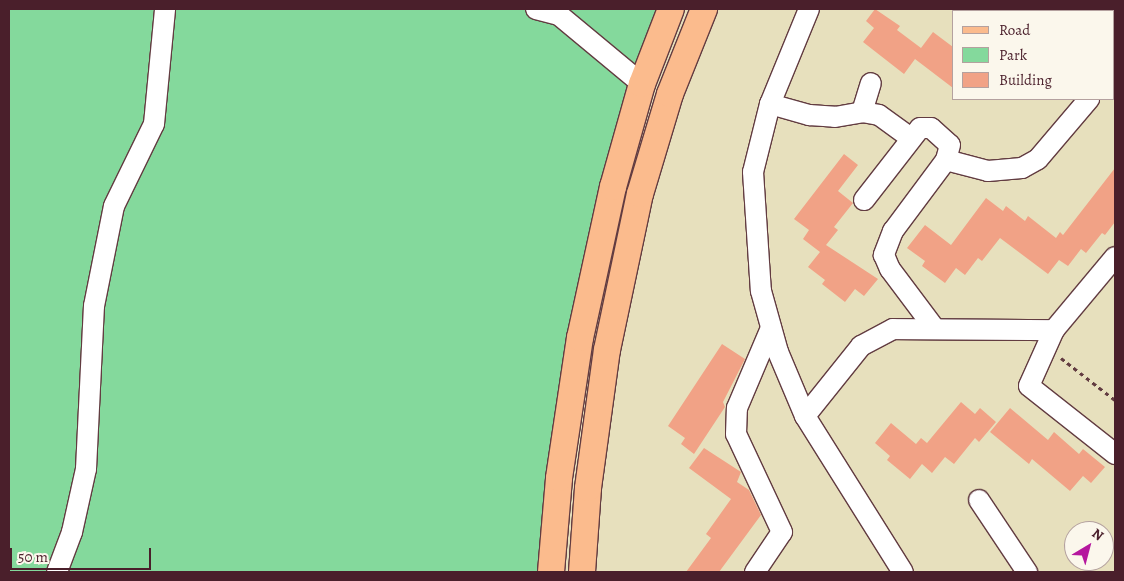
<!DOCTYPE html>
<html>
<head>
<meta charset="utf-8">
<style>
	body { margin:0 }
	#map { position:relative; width:1124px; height:581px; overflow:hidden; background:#e7e0bd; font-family:Alegreya,serif }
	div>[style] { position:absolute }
	.green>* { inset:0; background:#84d99c }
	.building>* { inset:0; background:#f1a286 }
	.path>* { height:3px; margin-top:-1.5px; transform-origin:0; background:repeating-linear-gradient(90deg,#623c41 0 4px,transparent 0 8px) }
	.roads { filter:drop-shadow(1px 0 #623c41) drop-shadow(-1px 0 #623c41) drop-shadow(0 1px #623c41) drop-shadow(0 -1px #623c41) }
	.minor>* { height:20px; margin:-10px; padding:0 10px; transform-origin:10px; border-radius:10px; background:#fff }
	.major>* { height:26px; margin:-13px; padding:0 13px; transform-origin:13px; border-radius:13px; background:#fbbb8d }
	span { translate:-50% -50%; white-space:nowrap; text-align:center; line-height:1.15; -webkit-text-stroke:4px #fbf7ec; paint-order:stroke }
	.frame { position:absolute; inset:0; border:10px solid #4a1f2b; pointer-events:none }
	.legend { position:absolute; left:952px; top:10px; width:162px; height:90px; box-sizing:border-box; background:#fbf7ec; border:1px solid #b4a19f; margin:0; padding:6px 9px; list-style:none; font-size:15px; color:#4a1f2b }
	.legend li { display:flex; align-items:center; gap:10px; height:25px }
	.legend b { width:25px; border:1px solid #b4a19f }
	.north { position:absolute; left:1064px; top:521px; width:50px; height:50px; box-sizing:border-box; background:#fbf7ec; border:1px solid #b4a19f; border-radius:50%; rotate:37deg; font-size:14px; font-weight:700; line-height:20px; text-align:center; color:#4a1f2b }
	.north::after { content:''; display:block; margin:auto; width:18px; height:22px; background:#b5179e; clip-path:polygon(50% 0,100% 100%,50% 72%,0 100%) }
	.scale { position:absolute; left:10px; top:548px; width:141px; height:22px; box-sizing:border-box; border:2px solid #4a1f2b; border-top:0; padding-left:6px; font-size:15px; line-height:18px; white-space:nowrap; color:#4a1f2b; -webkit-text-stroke:4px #fbf7ec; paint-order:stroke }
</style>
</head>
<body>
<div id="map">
	<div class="green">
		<i style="clip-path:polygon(9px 9px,662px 9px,562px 401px,538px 572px,9px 572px)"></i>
	</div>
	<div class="building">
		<i style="clip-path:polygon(875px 9px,900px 26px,897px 30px,921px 48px,933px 32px,953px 47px,953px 88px,915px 59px,904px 74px,863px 42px,874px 28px,866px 21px)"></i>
		<i style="clip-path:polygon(844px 154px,858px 165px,838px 191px,853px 203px,834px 227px,838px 230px,826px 245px,878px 279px,864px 296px,855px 289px,845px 302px,822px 284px,825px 280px,808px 267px,820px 252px,803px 239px,809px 230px,794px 219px)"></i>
		<i style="clip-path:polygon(1115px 168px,1115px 222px,1105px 235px,1102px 233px,1086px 253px,1081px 249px,1068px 266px,1059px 260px,1048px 274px,1000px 238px,982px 261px,978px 258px,965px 275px,956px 268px,945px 283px,922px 266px,925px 261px,907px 248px,925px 225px,951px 245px,986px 198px,1003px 211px,1006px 206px,1025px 221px,1028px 216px,1056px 238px,1060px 232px,1063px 235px)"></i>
		<i style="clip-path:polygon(722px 344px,745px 359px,723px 402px,725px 407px,694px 454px,681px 444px,685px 438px,668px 426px)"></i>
		<i style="clip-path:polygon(961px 402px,975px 414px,980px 408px,996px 422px,979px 442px,975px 438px,954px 464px,945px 457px,932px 473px,922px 464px,910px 479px,887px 460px,890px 456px,875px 443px,891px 423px,916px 444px,921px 438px,927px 443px)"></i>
		<i style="clip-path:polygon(1010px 408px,1048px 440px,1054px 432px,1079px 454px,1083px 449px,1105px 467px,1091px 483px,1083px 476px,1070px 491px,1032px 459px,1029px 464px,990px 432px)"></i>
		<i style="clip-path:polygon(704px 448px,741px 472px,737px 482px,749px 490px,761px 515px,719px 572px,686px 572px,711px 538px,706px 534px,731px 499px,689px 468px)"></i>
	</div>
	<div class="path">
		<i style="left:1061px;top:358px;width:68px;rotate:37.9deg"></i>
	</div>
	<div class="roads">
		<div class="minor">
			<i style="left:536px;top:9px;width:24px;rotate:15deg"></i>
			<i style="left:559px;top:15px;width:108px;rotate:39.7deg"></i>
			<i style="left:809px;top:9px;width:103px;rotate:112.3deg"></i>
			<i style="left:770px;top:104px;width:70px;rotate:104deg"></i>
			<i style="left:753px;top:172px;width:119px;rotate:86.2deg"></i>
			<i style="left:761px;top:291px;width:63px;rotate:74.4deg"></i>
			<i style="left:778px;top:352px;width:69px;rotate:67.1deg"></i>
			<i style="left:805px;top:416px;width:184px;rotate:57.9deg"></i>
			<i style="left:1031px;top:9px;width:21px;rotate:5deg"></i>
			<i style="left:1113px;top:18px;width:2px;rotate:27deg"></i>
			<i style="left:1113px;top:71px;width:4px;rotate:-56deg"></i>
			<i style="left:770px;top:104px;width:41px;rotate:15.8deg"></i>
			<i style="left:809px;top:115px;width:26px;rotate:4deg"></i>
			<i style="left:835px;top:117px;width:27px;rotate:-10deg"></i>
			<i style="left:862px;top:112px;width:17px;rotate:10deg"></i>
			<i style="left:879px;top:115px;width:39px;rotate:36deg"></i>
			<i style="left:862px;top:112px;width:30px;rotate:-73deg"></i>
			<i style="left:946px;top:160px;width:43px;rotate:14.7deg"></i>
			<i style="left:988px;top:171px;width:34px;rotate:-5deg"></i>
			<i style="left:1022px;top:168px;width:18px;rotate:-29deg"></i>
			<i style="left:1038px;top:159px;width:79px;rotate:-49.6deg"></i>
			<i style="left:864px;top:200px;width:91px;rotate:-52.1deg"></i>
			<i style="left:920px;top:128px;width:11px"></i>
			<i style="left:931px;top:128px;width:25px;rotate:42deg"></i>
			<i style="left:950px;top:145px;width:16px;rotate:105deg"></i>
			<i style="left:946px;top:160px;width:89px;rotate:126.7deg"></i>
			<i style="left:893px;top:231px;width:26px;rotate:111deg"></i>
			<i style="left:884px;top:255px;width:15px;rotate:67deg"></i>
			<i style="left:890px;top:269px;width:75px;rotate:53.1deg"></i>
			<i style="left:1054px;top:330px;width:61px;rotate:114.1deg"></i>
			<i style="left:1029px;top:386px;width:110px;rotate:38.3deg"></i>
			<i style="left:805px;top:416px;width:90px;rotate:-51.3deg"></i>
			<i style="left:861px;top:346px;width:36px;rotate:-28deg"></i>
			<i style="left:893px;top:329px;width:161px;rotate:0.4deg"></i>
			<i style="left:1054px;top:330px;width:95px;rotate:-50.1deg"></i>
			<i style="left:979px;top:500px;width:87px;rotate:56.3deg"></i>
			<i style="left:57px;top:572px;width:43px;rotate:-69.4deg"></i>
			<i style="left:72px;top:532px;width:65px;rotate:-77.5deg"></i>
			<i style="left:86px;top:469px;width:163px;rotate:-87.2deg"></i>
			<i style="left:94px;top:306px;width:102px;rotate:-78.7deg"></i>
			<i style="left:114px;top:206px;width:91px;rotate:-64deg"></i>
			<i style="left:154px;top:124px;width:116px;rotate:-84.5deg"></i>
			<i style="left:755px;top:572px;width:48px;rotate:-56deg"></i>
			<i style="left:782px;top:532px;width:108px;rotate:-115.1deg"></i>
			<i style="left:736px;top:434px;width:26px;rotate:-88deg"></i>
			<i style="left:737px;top:408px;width:87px;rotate:-67deg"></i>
		</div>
		<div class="major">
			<i style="left:551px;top:572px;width:94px;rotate:-85.1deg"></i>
			<i style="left:559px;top:478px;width:142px;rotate:-81.5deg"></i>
			<i style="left:580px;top:338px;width:155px;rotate:-77.7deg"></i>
			<i style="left:613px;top:187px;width:107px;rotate:-74.3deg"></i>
			<i style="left:642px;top:84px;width:80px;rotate:-68.9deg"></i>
			<i style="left:582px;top:572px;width:84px;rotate:-85.9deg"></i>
			<i style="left:588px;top:488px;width:139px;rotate:-82.2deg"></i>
			<i style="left:607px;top:350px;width:159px;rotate:-78.1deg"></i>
			<i style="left:640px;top:194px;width:104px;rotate:-73.3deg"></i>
			<i style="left:670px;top:94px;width:92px;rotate:-68.2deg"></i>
		</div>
	</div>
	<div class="frame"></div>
	<ul class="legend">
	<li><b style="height:6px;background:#fbbb8d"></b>Road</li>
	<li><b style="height:14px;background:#84d99c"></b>Park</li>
	<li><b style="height:14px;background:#f1a286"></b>Building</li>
	</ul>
	<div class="north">N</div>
	<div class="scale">50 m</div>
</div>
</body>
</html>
